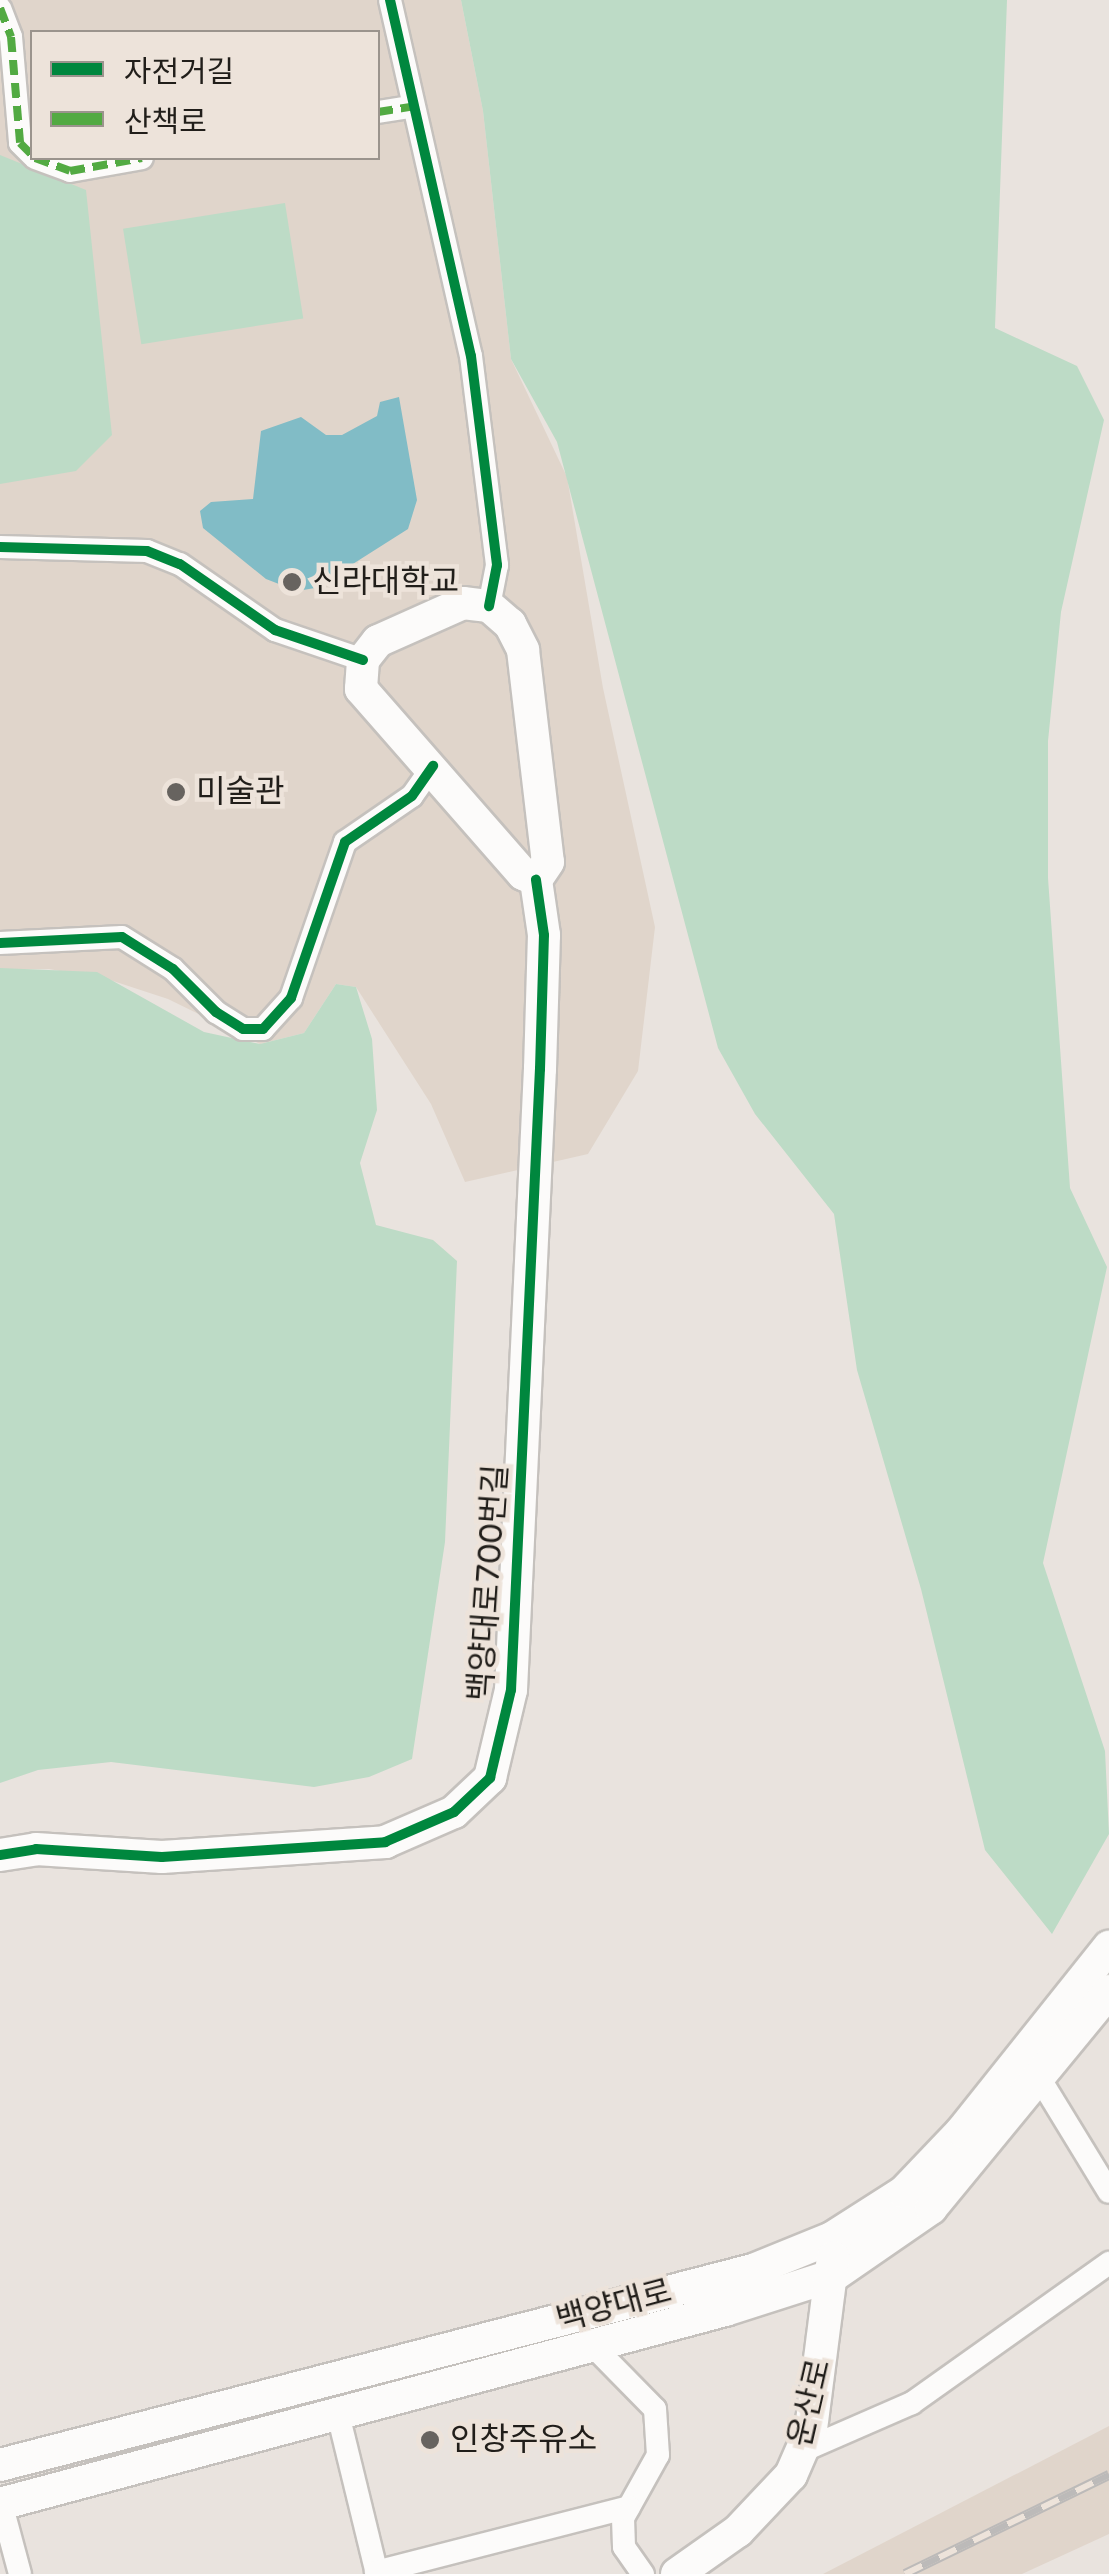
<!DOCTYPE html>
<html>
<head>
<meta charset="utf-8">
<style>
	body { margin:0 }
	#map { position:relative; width:1109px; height:2574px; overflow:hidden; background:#e9e3de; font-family:"Varela Round","Noto Sans KR",sans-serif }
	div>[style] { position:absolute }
	.built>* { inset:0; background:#e0d5cb }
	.green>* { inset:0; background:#bddbc6; transform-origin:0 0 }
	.water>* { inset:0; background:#81bcc6 }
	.roads { filter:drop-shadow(2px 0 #c5c1bd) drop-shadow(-2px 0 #c5c1bd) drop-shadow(0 2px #c5c1bd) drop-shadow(0 -2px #c5c1bd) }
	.street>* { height:22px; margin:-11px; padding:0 11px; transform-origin:11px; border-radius:11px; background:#fcfbfa }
	.secondary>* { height:32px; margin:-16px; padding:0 16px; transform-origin:16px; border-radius:16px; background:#fcfbfa }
	.rail>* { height:10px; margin-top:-5px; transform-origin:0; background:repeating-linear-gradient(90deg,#ede3da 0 19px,#bcbab9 0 38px); box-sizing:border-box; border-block:2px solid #bcbab9 }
	.quiet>* { height:8px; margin-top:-4px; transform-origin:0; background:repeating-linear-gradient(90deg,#52aa42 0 15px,transparent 0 23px) }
	.cycleway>* { height:10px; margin:-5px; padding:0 5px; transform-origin:5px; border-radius:5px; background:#00873e }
	.dots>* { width:28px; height:28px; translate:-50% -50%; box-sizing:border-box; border:5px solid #ede3da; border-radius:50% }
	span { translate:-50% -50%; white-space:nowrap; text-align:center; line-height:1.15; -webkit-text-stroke:9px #ede3da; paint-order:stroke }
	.poi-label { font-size:32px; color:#211e1a }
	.left { translate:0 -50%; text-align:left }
	.street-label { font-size:32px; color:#211e1a }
	.legend { position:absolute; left:30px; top:30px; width:350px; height:130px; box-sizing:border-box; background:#ede3da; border:2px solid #9b948d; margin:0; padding:12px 18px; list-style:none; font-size:30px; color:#211e1a }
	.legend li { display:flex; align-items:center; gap:20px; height:50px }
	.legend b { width:50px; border:2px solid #9b948d }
</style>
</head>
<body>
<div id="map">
	<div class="built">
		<i style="clip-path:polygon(evenodd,0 0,461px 0,483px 111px,511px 359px,567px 477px,603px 688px,655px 927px,638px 1071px,588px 1154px,465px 1182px,431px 1104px,356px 987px,336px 984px,304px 1033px,260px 1044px,168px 999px,110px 980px,49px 969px,0 969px,0 0,32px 32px,378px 32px,378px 158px,32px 158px,32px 32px)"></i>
		<i style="clip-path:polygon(1109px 2426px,1109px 2534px,1022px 2574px,823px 2574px)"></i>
	</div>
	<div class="green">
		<i style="clip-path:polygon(461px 0,1007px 0,995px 328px,1077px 366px,1104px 420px,1061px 612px,1048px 741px,1048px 878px,1070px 1188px,1107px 1267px,1043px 1563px,1105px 1751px,1109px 1834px,1052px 1934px,985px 1850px,921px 1589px,857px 1370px,834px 1214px,755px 1114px,718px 1048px,557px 442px,511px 359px,483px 111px)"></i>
		<i style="clip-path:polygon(0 155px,86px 190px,112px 435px,76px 471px,0 484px)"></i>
		<i style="left:285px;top:203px;width:117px;height:164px;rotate:81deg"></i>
		<i style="clip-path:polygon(0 968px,97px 972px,204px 1032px,260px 1044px,304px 1033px,336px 984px,356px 987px,372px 1039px,377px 1110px,360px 1163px,376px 1225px,433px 1240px,457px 1261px,445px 1542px,412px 1759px,369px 1777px,314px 1787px,111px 1762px,38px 1770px,0 1783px)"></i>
	</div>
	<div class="water">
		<i style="clip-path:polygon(399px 397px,417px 500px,408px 529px,315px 588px,297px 591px,266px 579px,203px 528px,200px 511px,211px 502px,253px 499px,261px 431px,301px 417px,326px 435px,342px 435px,377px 416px,380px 402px)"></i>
	</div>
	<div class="roads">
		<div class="street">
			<i style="left:390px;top:0;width:365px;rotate:77.2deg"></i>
			<i style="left:471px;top:356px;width:211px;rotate:82.9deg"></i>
			<i style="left:497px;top:565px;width:42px;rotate:101deg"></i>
			<i style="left:0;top:8px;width:31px;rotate:69deg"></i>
			<i style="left:11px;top:37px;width:106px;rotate:85.1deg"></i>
			<i style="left:20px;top:143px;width:17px;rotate:45deg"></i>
			<i style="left:378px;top:112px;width:36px;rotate:-9deg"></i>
			<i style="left:35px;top:158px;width:37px;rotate:20deg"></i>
			<i style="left:70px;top:171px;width:73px;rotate:-10.2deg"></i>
			<i style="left:0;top:547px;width:147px;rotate:1.6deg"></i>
			<i style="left:147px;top:551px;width:35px;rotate:22deg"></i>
			<i style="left:180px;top:564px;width:116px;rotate:34.8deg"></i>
			<i style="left:275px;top:630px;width:93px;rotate:18.8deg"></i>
			<i style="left:0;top:943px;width:122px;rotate:-2.8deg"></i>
			<i style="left:122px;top:937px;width:60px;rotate:32.1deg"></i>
			<i style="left:173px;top:969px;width:61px;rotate:45deg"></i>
			<i style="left:216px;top:1012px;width:32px;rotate:32deg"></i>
			<i style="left:243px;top:1029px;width:20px"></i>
			<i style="left:263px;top:1029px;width:42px;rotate:-47.9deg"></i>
			<i style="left:291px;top:998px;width:165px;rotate:-70.9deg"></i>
			<i style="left:345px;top:842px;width:81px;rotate:-34.5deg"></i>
			<i style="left:412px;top:796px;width:37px;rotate:-55deg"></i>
			<i style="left:1040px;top:2079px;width:132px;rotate:58.6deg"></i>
			<i style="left:593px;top:2346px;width:88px;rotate:45.5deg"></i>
			<i style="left:655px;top:2409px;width:46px;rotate:86.3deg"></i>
			<i style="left:658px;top:2455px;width:72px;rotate:119.1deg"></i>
			<i style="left:623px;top:2518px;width:29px;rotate:88deg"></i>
			<i style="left:624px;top:2547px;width:33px;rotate:55deg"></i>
			<i style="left:338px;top:2414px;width:165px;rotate:76.3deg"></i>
			<i style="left:802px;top:2451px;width:120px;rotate:-23.6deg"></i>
			<i style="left:912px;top:2403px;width:242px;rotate:-35.4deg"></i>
			<i style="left:1px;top:2503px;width:73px;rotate:75deg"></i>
			<i style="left:376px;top:2572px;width:261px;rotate:-14.4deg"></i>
		</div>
		<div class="secondary">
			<i style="left:463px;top:603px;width:26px;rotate:7deg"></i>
			<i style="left:489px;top:606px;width:28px;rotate:41deg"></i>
			<i style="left:510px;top:624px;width:29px;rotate:63deg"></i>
			<i style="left:523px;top:650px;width:213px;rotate:83.3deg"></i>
			<i style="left:548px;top:862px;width:22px;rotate:124deg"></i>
			<i style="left:536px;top:880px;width:14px;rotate:-155deg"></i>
			<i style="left:523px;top:874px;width:246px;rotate:-131.2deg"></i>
			<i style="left:361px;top:689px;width:29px;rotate:-86deg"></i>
			<i style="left:363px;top:660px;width:24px;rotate:-52deg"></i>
			<i style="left:378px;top:641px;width:93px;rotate:-24.1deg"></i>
			<i style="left:0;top:1855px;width:36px;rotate:-9deg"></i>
			<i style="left:36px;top:1849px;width:126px;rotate:3.6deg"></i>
			<i style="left:162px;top:1857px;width:224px;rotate:-3.8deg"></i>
			<i style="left:385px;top:1842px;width:75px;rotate:-23.5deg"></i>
			<i style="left:454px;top:1812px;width:50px;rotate:-43.4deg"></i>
			<i style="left:490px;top:1778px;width:90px;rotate:-76.6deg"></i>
			<i style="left:511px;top:1690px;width:622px;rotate:-87.33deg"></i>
			<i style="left:540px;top:1069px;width:134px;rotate:-88.3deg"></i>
			<i style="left:544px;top:935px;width:56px;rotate:-98.3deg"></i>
			<i style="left:0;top:2465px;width:778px;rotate:-14.52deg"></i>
			<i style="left:753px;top:2270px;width:85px;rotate:-22.1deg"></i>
			<i style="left:832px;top:2238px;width:85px;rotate:-32.6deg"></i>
			<i style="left:904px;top:2192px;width:84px;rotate:-46.4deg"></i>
			<i style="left:962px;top:2131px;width:236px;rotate:-51.4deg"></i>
			<i style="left:0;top:2504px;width:751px;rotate:-14.98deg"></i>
			<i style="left:725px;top:2310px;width:114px;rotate:-17.8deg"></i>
			<i style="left:834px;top:2275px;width:118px;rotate:-34.6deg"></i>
			<i style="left:931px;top:2208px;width:281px;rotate:-50.6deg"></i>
			<i style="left:677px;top:2574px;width:75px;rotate:-35.2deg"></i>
			<i style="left:738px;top:2531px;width:77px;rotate:-46.6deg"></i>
			<i style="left:791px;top:2475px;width:50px;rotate:-66.5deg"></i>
			<i style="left:811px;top:2429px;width:173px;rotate:-82.7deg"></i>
		</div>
	</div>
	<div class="rail">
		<i style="left:905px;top:2574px;width:227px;rotate:-25.9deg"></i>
	</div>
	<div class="quiet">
		<i style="left:0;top:8px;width:31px;rotate:69deg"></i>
		<i style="left:11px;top:37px;width:106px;rotate:85.1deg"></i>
		<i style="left:20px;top:143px;width:17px;rotate:45deg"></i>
		<i style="left:378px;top:112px;width:36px;rotate:-9deg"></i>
		<i style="left:35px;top:158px;width:37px;rotate:20deg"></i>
		<i style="left:70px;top:171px;width:73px;rotate:-10.2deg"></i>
	</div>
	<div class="cycleway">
		<i style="left:390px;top:0;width:365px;rotate:77.2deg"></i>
		<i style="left:471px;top:356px;width:211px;rotate:82.9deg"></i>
		<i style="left:497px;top:565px;width:42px;rotate:101deg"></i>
		<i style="left:0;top:547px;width:147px;rotate:1.6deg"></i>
		<i style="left:147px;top:551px;width:35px;rotate:22deg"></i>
		<i style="left:180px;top:564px;width:116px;rotate:34.8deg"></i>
		<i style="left:275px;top:630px;width:93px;rotate:18.8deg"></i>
		<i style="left:0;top:943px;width:122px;rotate:-2.8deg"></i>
		<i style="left:122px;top:937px;width:60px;rotate:32.1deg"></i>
		<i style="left:173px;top:969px;width:61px;rotate:45deg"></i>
		<i style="left:216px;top:1012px;width:32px;rotate:32deg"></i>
		<i style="left:243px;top:1029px;width:20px"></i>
		<i style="left:263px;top:1029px;width:42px;rotate:-47.9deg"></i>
		<i style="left:291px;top:998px;width:165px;rotate:-70.9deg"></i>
		<i style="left:345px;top:842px;width:81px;rotate:-34.5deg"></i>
		<i style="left:412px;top:796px;width:37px;rotate:-55deg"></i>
		<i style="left:0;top:1855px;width:36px;rotate:-9deg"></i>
		<i style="left:36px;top:1849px;width:126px;rotate:3.6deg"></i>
		<i style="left:162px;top:1857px;width:224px;rotate:-3.8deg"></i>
		<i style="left:385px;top:1842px;width:75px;rotate:-23.5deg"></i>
		<i style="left:454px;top:1812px;width:50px;rotate:-43.4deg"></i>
		<i style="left:490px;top:1778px;width:90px;rotate:-76.6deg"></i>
		<i style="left:511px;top:1690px;width:622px;rotate:-87.33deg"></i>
		<i style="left:540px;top:1069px;width:134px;rotate:-88.3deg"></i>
		<i style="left:544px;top:935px;width:56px;rotate:-98.3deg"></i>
	</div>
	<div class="dots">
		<i style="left:292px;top:582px;background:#67635f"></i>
		<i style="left:176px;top:792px;background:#67635f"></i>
		<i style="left:430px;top:2440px;background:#67635f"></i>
	</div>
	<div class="poi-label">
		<span class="left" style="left:312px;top:582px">신라대학교</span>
		<span class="left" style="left:196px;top:792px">미술관</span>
		<span class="left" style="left:450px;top:2440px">인창주유소</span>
	</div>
	<div class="street-label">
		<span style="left:489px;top:1583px;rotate:-86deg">백양대로700번길</span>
		<span style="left:614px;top:2306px;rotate:-15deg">백양대로</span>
		<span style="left:810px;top:2403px;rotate:-77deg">운산로</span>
	</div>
	<ul class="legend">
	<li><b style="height:12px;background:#00873e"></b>자전거길</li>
	<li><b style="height:12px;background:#52aa42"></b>산책로</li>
	</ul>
</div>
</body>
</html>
